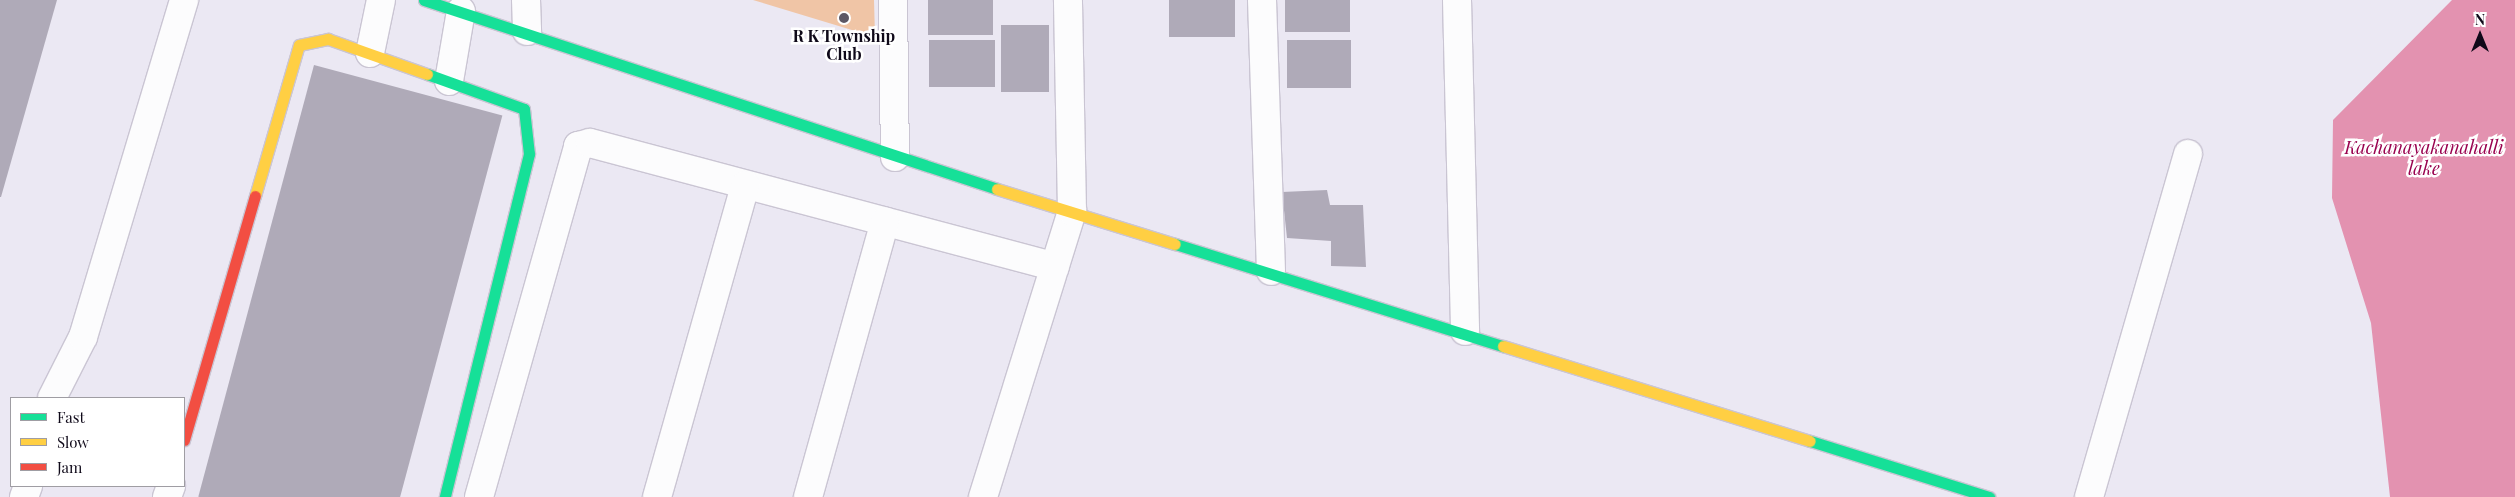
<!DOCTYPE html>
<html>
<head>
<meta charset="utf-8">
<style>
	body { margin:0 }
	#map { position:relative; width:2515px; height:497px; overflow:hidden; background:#ebe8f3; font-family:"Playfair Display",serif }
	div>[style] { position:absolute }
	.green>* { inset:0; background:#f0c5a6 }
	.water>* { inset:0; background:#e392b0 }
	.building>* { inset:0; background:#afaab8; transform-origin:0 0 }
	.roads { filter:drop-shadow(1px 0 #cac5d3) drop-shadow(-1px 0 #cac5d3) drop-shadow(0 1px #cac5d3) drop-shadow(0 -1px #cac5d3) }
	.street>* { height:28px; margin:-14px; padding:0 14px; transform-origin:14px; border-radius:14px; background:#fcfcfd }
	.fast>* { height:11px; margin:-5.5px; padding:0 5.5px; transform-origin:5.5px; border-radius:5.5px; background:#16e098 }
	.slow>* { height:11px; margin:-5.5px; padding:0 5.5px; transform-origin:5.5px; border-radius:5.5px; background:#ffcf43 }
	.jam>* { height:11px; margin:-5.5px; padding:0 5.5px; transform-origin:5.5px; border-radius:5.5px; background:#f24e42 }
	.dots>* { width:14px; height:14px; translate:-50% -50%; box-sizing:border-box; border:2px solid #fff; border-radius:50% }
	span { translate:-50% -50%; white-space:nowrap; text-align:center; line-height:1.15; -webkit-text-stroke:5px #fff; paint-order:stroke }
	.poi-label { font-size:16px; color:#0f0919; font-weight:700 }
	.water-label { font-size:18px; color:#99024f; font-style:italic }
	.legend { position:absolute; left:10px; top:397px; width:175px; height:90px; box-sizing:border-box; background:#fff; border:1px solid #9f9da3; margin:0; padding:6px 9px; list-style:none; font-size:15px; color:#0f0919 }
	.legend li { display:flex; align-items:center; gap:10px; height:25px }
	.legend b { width:25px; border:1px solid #9f9da3 }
	.north { position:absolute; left:2455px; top:10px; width:50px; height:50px; -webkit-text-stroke:4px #fff; paint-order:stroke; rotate:0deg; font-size:14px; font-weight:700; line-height:20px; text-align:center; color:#0f0919 }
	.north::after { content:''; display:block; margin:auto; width:18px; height:22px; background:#0f0919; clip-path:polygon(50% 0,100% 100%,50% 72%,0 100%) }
</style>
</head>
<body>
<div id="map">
	<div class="green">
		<i style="clip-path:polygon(753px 0,874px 0,875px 37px)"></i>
	</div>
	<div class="water">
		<i style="clip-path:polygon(2452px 0,2515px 0,2515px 497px,2390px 497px,2371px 323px,2332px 198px,2333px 120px)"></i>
	</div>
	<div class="building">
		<i style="clip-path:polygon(0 0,57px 0,1px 197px,0 197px)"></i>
		<i style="left:928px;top:0;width:65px;height:35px"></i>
		<i style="left:1169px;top:0;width:66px;height:37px"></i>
		<i style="left:1285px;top:0;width:65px;height:32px"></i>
		<i style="left:1049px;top:25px;width:67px;height:48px;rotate:90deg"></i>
		<i style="left:995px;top:40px;width:47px;height:66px;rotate:90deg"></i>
		<i style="left:1351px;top:40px;width:48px;height:64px;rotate:90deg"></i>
		<i style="left:314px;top:65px;width:195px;height:447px;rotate:15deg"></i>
		<i style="clip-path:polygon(1327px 190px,1330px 205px,1363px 205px,1366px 267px,1331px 266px,1331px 241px,1287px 238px,1282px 192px)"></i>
	</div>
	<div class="roads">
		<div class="street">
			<i style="left:526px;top:0;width:31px;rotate:88deg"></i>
			<i style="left:893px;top:0;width:157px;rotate:89.3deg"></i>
			<i style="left:1262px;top:0;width:271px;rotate:88.1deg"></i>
			<i style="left:1457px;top:0;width:331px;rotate:88.6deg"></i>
			<i style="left:370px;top:53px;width:54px;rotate:-78.3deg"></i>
			<i style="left:449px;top:81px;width:71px;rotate:-80.3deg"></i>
			<i style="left:52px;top:398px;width:68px;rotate:-63.1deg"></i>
			<i style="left:83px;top:337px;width:352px;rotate:-73.3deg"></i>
			<i style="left:24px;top:497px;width:12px;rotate:-70deg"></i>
			<i style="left:167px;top:497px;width:12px;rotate:-70deg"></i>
			<i style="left:479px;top:497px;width:365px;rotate:-74.2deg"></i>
			<i style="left:578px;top:146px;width:12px;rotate:-14deg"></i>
			<i style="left:590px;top:143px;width:481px;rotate:14.9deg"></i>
			<i style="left:657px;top:497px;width:324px;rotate:-74.2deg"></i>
			<i style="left:808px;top:497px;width:286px;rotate:-74.4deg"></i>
			<i style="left:983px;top:497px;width:300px;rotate:-72.7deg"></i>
			<i style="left:1072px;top:211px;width:211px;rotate:-91.1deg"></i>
			<i style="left:2089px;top:497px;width:357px;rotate:-73.9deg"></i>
		</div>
		<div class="fast">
			<i style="left:424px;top:0;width:603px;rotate:18.25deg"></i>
			<i style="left:427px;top:74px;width:103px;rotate:19.8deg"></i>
			<i style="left:524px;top:109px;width:45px;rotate:83.7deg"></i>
			<i style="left:529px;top:154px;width:353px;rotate:103.8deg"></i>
			<i style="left:1175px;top:244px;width:343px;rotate:17.3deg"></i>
			<i style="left:1810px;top:441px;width:188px;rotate:17.4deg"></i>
		</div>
		<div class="slow">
			<i style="left:997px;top:189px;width:186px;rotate:17.2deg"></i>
			<i style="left:255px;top:196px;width:157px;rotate:-73.8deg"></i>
			<i style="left:299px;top:45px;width:30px;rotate:-12deg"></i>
			<i style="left:328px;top:39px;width:105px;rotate:19.5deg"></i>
			<i style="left:1503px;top:346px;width:321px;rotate:17.2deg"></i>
		</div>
		<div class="jam">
			<i style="left:184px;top:440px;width:254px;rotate:-73.8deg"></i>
		</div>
	</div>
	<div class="dots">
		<i style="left:844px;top:18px;background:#5c5765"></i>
	</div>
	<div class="poi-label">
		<span style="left:844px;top:45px">R K Township<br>Club</span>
	</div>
	<div class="water-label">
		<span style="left:2424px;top:158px">Kachanayakanahalli<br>lake</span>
	</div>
	<ul class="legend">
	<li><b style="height:6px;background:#16e098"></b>Fast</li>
	<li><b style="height:6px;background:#ffcf43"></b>Slow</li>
	<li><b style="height:6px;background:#f24e42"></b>Jam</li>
	</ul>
	<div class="north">N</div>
</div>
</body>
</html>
